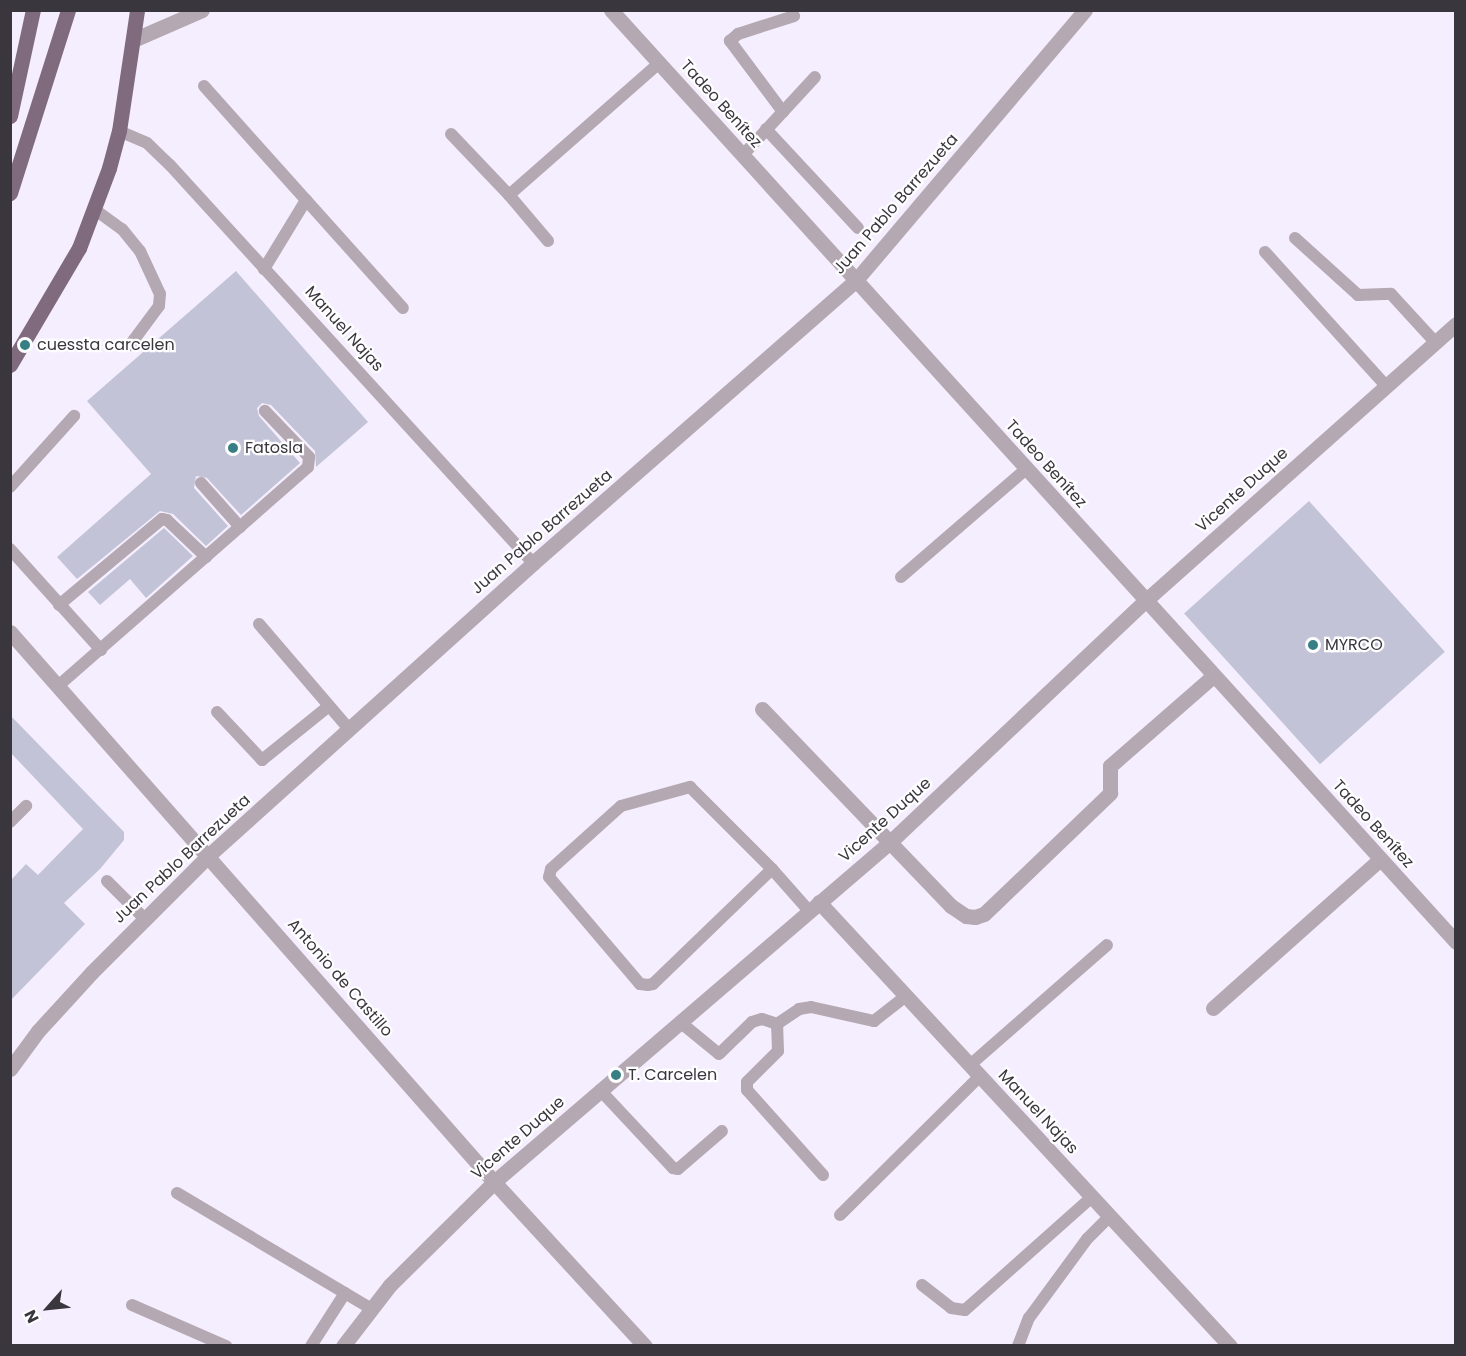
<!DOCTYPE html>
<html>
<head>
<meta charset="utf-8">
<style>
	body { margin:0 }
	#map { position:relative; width:1466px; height:1356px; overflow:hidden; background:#f5eefe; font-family:Poppins,sans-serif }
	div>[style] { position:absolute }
	.building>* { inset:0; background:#c3c3d7; transform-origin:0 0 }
	.service>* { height:12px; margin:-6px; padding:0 6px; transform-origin:6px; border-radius:6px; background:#b4a8b2 }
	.minor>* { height:15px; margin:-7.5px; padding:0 7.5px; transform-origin:7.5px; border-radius:7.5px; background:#b4a8b2 }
	.tertiary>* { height:15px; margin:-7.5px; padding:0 7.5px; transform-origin:7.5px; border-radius:7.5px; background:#b4a8b2 }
	.primary>* { height:15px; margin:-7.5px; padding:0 7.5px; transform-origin:7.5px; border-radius:7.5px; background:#806b7e }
	.dots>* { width:16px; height:16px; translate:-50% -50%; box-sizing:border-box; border:3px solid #fefefe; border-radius:50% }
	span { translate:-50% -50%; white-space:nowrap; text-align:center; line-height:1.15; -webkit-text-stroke:4.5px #fefefe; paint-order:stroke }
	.street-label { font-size:16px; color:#3a363e }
	.poi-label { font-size:16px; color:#3a363e }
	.left { translate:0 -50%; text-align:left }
	.frame { position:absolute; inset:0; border:12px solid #3a363e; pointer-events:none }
	.north { position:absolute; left:18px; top:1278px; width:60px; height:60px; -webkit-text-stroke:4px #fefefe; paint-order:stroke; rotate:243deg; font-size:16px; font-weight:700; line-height:24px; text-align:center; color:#3a363e }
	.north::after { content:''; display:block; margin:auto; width:21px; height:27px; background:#3a363e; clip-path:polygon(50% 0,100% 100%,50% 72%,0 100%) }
</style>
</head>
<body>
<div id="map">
	<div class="building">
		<i style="clip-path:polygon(236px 271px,368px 422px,316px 467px,315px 451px,271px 405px,262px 403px,257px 408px,259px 416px,300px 463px,241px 515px,207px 478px,196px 476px,194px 488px,228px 526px,206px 546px,173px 514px,160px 511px,77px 579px,57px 557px,151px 474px,87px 401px)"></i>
		<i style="left:1309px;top:501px;width:203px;height:168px;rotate:48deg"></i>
		<i style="clip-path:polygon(164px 528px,193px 556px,146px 598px,130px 579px,100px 605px,88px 592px)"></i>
		<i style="clip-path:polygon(10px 715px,124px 832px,124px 840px,100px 869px,64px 903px,85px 924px,10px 1001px,10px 881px,26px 864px,38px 875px,83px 829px,10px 752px)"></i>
	</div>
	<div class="service">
		<i style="left:204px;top:86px;width:153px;rotate:48.2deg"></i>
		<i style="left:306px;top:200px;width:81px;rotate:121.3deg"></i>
		<i style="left:783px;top:112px;width:89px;rotate:-126.7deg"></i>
		<i style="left:730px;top:41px;width:11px;rotate:-41deg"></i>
		<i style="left:738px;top:34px;width:59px;rotate:-17.8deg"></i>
		<i style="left:766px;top:129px;width:135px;rotate:47.1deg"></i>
		<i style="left:119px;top:131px;width:30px;rotate:23deg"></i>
		<i style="left:147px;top:143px;width:32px;rotate:44deg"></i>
		<i style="left:170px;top:165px;width:539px;rotate:47.63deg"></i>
		<i style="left:451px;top:134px;width:84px;rotate:46.4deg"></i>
		<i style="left:743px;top:155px;width:106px;rotate:-47.3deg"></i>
		<i style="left:306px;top:200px;width:145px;rotate:48.1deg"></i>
		<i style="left:94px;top:209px;width:34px;rotate:36deg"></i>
		<i style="left:122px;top:229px;width:28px;rotate:51deg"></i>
		<i style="left:140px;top:251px;width:47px;rotate:65.1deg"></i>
		<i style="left:160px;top:294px;width:12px;rotate:95deg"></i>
		<i style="left:159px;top:306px;width:49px;rotate:126.6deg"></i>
		<i style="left:1295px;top:238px;width:85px;rotate:42.1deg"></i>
		<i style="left:1358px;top:295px;width:33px;rotate:-2deg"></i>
		<i style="left:1391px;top:294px;width:65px;rotate:47.5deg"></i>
		<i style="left:548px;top:241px;width:60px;rotate:-130.3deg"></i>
		<i style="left:509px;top:195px;width:200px;rotate:-41.3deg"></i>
		<i style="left:1265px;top:252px;width:181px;rotate:47.9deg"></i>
		<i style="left:201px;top:483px;width:59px;rotate:48.4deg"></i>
		<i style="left:10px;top:487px;width:96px;rotate:-48deg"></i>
		<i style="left:10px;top:549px;width:136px;rotate:48deg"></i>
		<i style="left:901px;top:577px;width:165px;rotate:-40.8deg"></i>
		<i style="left:59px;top:605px;width:134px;rotate:-39.9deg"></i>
		<i style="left:162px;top:519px;width:5px;rotate:11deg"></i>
		<i style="left:167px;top:520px;width:54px;rotate:43.5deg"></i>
		<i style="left:259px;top:624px;width:138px;rotate:49.4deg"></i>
		<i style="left:58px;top:686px;width:332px;rotate:-41.2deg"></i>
		<i style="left:308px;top:467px;width:10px;rotate:-84deg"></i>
		<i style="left:309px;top:457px;width:64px;rotate:-133.7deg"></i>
		<i style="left:217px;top:712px;width:66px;rotate:46.8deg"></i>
		<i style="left:262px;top:760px;width:86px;rotate:-38.9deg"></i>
		<i style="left:10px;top:822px;width:23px;rotate:-45deg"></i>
		<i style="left:772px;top:869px;width:165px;rotate:136deg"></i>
		<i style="left:653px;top:984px;width:5px;rotate:169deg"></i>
		<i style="left:648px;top:985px;width:8px;rotate:-173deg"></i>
		<i style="left:640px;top:984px;width:140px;rotate:-130.4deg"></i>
		<i style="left:549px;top:877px;width:8px;rotate:-76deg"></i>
		<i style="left:551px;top:869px;width:94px;rotate:-42deg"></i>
		<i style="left:621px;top:806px;width:72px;rotate:-15.4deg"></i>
		<i style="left:690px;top:787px;width:116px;rotate:45deg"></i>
		<i style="left:772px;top:869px;width:57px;rotate:48.5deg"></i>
		<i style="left:107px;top:881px;width:51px;rotate:45deg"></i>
		<i style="left:680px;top:1022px;width:50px;rotate:39.4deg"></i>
		<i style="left:719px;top:1054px;width:46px;rotate:-44.1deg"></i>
		<i style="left:752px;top:1022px;width:10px;rotate:-17deg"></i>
		<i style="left:762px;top:1019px;width:16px;rotate:18deg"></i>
		<i style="left:970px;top:1065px;width:182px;rotate:-41.2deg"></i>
		<i style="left:600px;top:1090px;width:107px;rotate:46.9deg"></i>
		<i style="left:673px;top:1168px;width:5px;rotate:11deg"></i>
		<i style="left:678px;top:1169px;width:58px;rotate:-40.8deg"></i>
		<i style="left:823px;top:1175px;width:114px;rotate:-131.8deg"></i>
		<i style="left:747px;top:1090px;width:8px;rotate:-90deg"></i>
		<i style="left:747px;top:1082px;width:44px;rotate:-45deg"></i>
		<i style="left:778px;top:1051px;width:27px;rotate:-92deg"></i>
		<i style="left:777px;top:1024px;width:27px;rotate:-34deg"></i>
		<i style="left:799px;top:1009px;width:12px;rotate:-9deg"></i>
		<i style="left:811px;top:1007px;width:65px;rotate:12.5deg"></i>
		<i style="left:874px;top:1021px;width:41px;rotate:-38deg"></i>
		<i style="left:177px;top:1193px;width:225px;rotate:30.8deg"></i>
		<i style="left:840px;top:1215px;width:197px;rotate:-44.8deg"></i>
		<i style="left:922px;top:1285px;width:37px;rotate:38deg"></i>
		<i style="left:951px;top:1308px;width:14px;rotate:8deg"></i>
		<i style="left:965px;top:1310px;width:170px;rotate:-41.7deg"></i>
		<i style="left:132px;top:1305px;width:103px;rotate:23.6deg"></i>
		<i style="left:311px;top:1346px;width:63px;rotate:-57.3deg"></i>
		<i style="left:1018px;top:1346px;width:30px;rotate:-69deg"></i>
		<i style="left:1029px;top:1318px;width:98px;rotate:-53.7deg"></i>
		<i style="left:1087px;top:1239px;width:33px;rotate:-45deg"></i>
	</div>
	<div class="minor">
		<i style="left:611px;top:10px;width:1258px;rotate:47.8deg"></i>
		<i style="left:133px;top:40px;width:75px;rotate:-23.5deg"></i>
		<i style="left:10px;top:632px;width:733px;rotate:48.65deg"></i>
		<i style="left:494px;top:1182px;width:223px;rotate:47.4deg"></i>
		<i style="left:762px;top:709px;width:273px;rotate:46.2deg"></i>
		<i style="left:951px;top:906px;width:18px;rotate:34deg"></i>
		<i style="left:966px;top:916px;width:9px;rotate:6deg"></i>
		<i style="left:975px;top:917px;width:9px;rotate:-18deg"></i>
		<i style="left:984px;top:914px;width:175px;rotate:-43.8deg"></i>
		<i style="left:1110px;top:793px;width:27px;rotate:-90deg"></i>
		<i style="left:1110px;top:766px;width:137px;rotate:-41.1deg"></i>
		<i style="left:819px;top:902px;width:605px;rotate:47.21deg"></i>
		<i style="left:1213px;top:1008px;width:224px;rotate:-41.7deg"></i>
		<i style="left:10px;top:1069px;width:47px;rotate:-53.6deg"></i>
		<i style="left:38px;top:1031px;width:80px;rotate:-47.5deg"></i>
		<i style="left:92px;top:972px;width:165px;rotate:-45deg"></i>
		<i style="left:209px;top:855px;width:436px;rotate:-42deg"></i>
		<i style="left:533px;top:563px;width:429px;rotate:-41.2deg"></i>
		<i style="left:856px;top:280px;width:354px;rotate:-49.7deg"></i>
	</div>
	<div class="tertiary">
		<i style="left:343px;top:1346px;width:77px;rotate:-52.4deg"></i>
		<i style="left:390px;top:1285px;width:146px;rotate:-44.7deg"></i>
		<i style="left:494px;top:1182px;width:521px;rotate:-40.64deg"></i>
		<i style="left:889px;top:843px;width:352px;rotate:-43.4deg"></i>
		<i style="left:1145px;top:601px;width:416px;rotate:-41.7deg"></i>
	</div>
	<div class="primary">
		<i style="left:10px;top:116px;width:108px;rotate:-77.8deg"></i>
		<i style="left:10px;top:193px;width:192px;rotate:-72.4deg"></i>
		<i style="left:10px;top:365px;width:136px;rotate:-59.5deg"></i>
		<i style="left:79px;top:248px;width:85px;rotate:-69.4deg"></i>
		<i style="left:109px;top:168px;width:38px;rotate:-75deg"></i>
		<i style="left:119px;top:131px;width:122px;rotate:-81.5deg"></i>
	</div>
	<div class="dots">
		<i style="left:25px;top:345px;background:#377f84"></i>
		<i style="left:233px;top:448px;background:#377f84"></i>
		<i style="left:1313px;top:645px;background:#377f84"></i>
		<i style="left:616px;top:1075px;background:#377f84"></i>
	</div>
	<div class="street-label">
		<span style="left:721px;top:104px;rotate:48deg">Tadeo Benítez</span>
		<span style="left:896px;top:204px;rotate:-49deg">Juan Pablo Barrezueta</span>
		<span style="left:344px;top:329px;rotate:48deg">Manuel Najas</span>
		<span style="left:1046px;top:464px;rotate:48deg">Tadeo Benítez</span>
		<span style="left:1242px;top:490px;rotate:-42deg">Vicente Duque</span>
		<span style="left:542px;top:532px;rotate:-41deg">Juan Pablo Barrezueta</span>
		<span style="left:885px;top:820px;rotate:-42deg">Vicente Duque</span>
		<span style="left:1373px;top:824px;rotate:48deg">Tadeo Benítez</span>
		<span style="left:182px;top:859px;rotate:-43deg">Juan Pablo Barrezueta</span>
		<span style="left:340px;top:978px;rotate:49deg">Antonio de Castillo</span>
		<span style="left:1038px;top:1112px;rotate:47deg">Manuel Najas</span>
		<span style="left:518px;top:1138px;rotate:-41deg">Vicente Duque</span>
	</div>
	<div class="poi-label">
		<span class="left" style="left:37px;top:345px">cuessta carcelen</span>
		<span class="left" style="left:245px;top:448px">Fatosla</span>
		<span class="left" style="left:1325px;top:645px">MYRCO</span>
		<span class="left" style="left:628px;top:1075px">T. Carcelen</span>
	</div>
	<div class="frame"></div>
	<div class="north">N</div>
</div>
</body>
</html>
